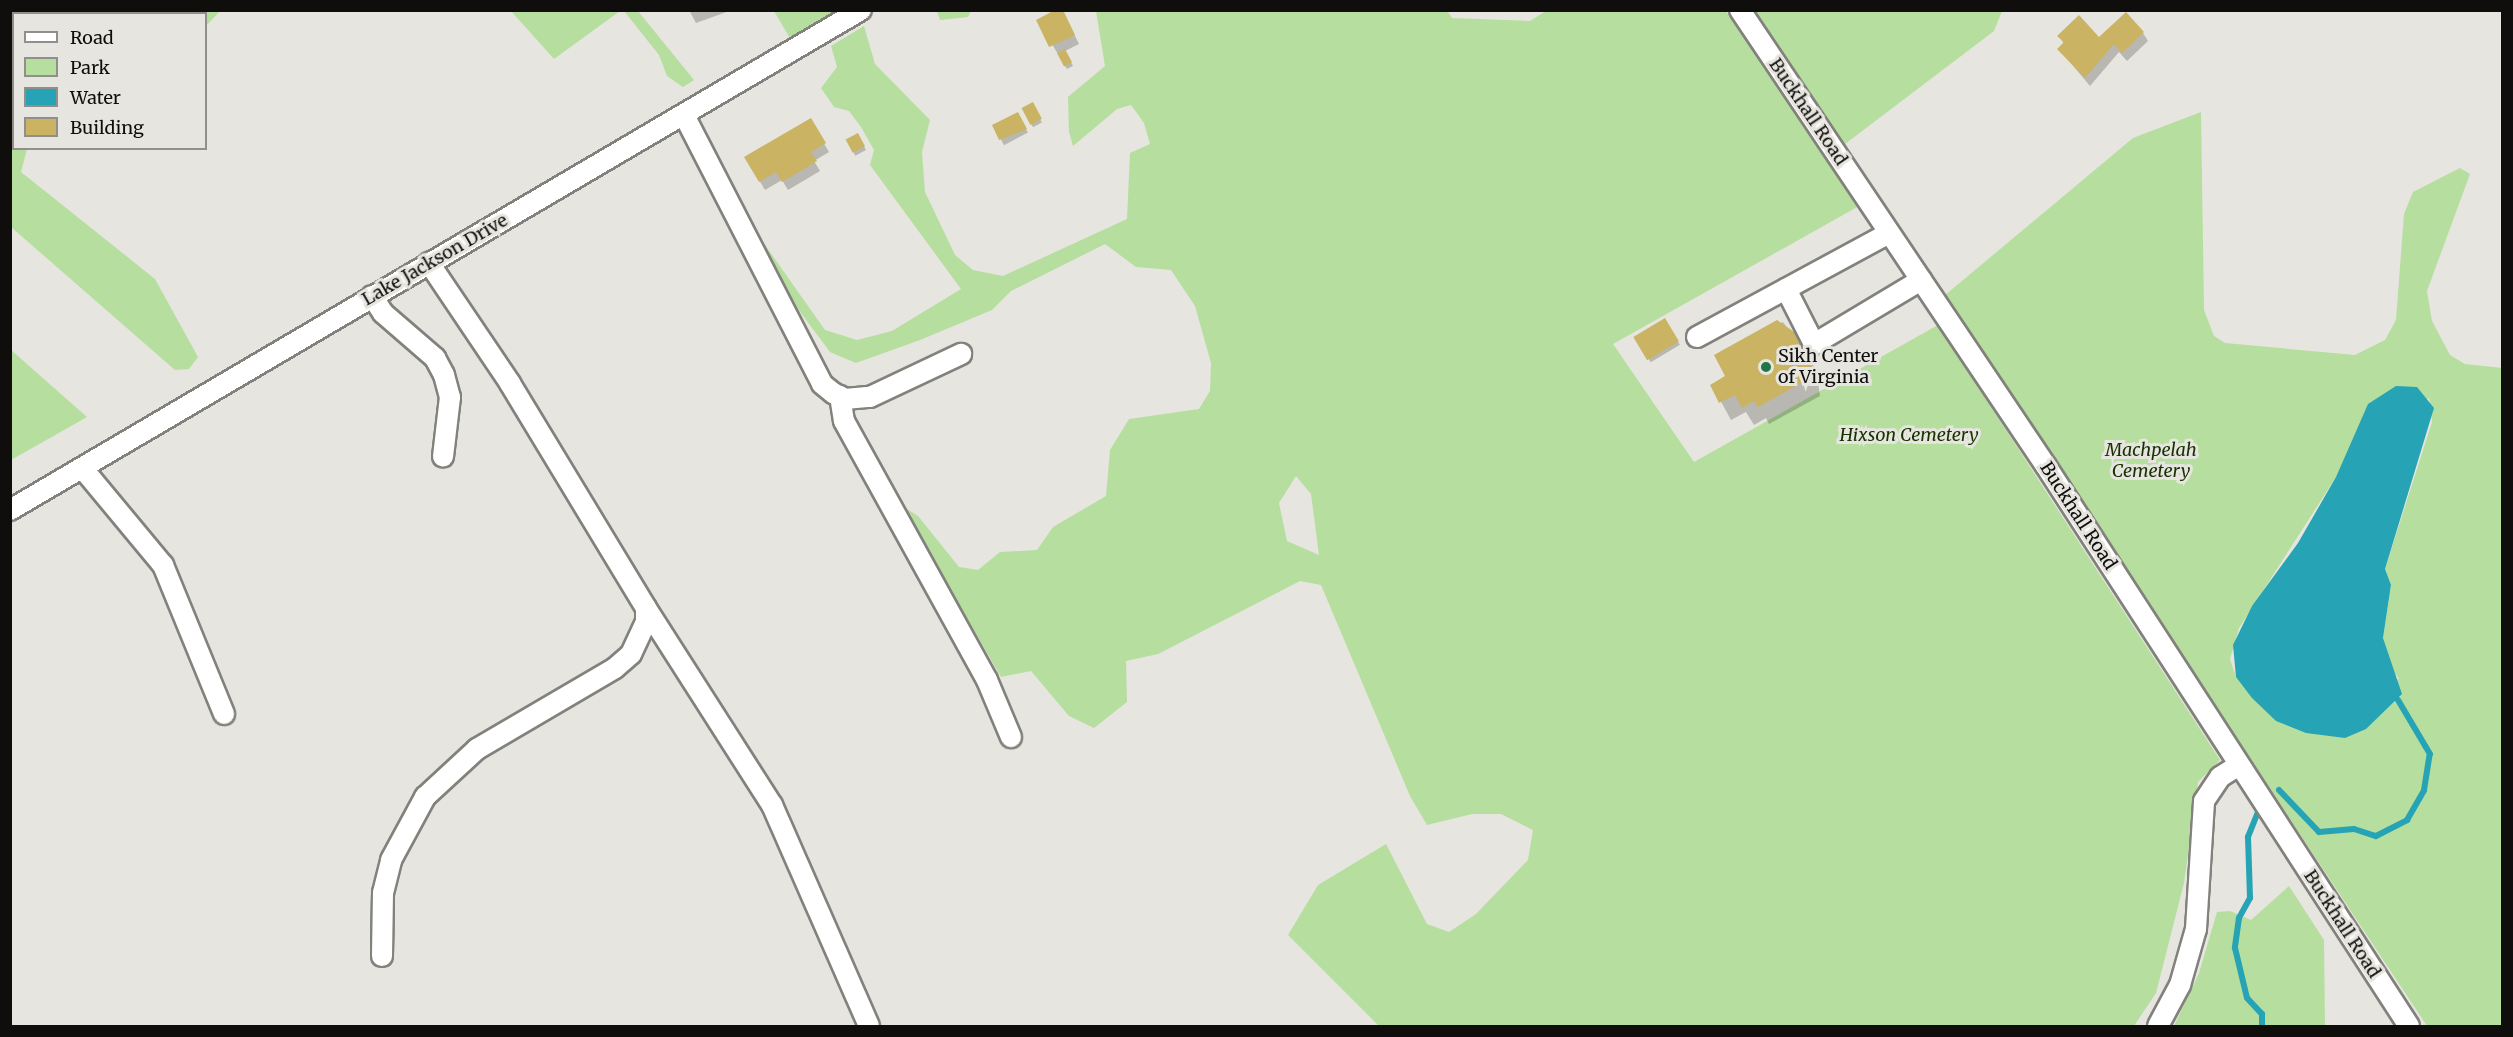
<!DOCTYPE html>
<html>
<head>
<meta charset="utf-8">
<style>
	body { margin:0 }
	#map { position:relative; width:2513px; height:1037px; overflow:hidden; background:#e6e5df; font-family:Merriweather,serif }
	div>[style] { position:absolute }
	.green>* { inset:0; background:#b6de9f }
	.water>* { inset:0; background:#26a3b4 }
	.shadow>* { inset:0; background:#0003; transform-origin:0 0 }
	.stream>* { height:6px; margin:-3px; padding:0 3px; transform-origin:3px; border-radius:3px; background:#26a3b4 }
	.building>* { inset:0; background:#cab362; transform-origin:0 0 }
	.roads { filter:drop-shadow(2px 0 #83817c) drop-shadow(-2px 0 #83817c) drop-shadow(0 2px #83817c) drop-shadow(0 -2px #83817c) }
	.minor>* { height:20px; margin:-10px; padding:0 10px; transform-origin:10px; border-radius:10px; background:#fff }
	.dots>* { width:16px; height:16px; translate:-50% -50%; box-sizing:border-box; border:3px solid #e6e5df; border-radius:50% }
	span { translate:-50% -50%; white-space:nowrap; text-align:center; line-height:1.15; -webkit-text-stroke:6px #e6e5df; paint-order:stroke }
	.street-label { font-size:18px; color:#0f0e0c }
	.poi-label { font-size:18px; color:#0f0e0c }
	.left { translate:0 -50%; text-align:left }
	.park-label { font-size:18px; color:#173200; font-style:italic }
	.frame { position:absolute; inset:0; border:12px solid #0f0e0c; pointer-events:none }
	.legend { position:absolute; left:12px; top:12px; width:195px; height:138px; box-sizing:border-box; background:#e6e5df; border:2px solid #908f8b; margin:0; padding:8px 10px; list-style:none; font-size:18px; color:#0f0e0c }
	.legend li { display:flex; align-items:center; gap:12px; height:30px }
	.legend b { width:30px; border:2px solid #908f8b }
</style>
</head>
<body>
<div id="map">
	<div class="green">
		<i style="clip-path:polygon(11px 10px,220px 11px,206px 26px,206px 14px,14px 14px,14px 148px,27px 149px,21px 172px,155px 279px,198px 357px,189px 369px,175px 370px,11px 227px)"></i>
		<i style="clip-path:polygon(evenodd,1447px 10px,1452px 18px,1530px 21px,1546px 11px,1726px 11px,1859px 206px,1613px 344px,1694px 462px,1938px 325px,2220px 760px,2198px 782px,2184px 883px,2156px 993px,2134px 1026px,1379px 1026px,1288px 935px,1318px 885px,1386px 844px,1427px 924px,1449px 932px,1476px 914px,1528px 860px,1533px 830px,1501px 814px,1472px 814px,1427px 825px,1410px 796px,1321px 585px,1300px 581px,1158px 654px,1126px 661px,1127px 702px,1094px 728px,1069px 716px,1031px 671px,1001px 677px,902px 506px,918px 516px,959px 567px,978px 570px,1000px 552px,1037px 550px,1053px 527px,1106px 496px,1110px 450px,1129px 419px,1199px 409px,1210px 391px,1211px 363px,1195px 306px,1171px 270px,1136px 267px,1105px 244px,1011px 291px,992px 310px,920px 340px,856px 363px,830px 352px,798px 309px,753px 228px,825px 330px,857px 340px,892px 331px,961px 289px,870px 165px,874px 150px,861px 127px,849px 111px,834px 107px,821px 88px,837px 67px,831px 46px,864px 26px,875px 64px,930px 120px,922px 152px,925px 192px,955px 255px,973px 270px,1003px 276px,1127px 219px,1130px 153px,1150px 144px,1144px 123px,1131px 105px,1117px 109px,1073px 146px,1069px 132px,1068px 97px,1105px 66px,1096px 11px,1447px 10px,1296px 476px,1311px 494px,1319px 555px,1287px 541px,1279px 503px,1296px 476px)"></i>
		<i style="clip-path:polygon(511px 11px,620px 11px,554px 59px)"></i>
		<i style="clip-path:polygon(624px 11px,638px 11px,694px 80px,683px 87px,667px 76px,659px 55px)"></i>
		<i style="clip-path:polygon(774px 11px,840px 11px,791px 40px)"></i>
		<i style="clip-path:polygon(937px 11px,937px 10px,971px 11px,968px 17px,940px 20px)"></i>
		<i style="clip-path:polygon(1754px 11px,2002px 11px,1994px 31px,1845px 144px)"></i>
		<i style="clip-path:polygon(evenodd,2201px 112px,2204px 310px,2214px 336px,2225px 343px,2355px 355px,2385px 340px,2396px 320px,2404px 214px,2413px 192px,2460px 168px,2470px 174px,2427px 291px,2432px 321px,2450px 355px,2465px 364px,2502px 368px,2502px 1026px,2427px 1026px,1944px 296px,2133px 138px,2201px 112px,2429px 398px,2432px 422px,2385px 569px,2391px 586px,2383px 638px,2388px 664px,2399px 679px,2276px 721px,2236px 677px,2230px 659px,2239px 628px,2336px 477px,2429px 398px)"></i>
		<i style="clip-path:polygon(11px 350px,87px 417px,11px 460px,10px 460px)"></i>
		<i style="clip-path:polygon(2289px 886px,2324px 940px,2325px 1026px,2174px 1026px,2199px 973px,2217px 912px,2230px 911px,2251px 920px)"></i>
	</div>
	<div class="water">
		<i style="clip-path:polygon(2396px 386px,2417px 387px,2434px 408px,2385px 569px,2391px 585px,2383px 638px,2402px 694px,2366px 729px,2345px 738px,2306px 733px,2276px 721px,2252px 698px,2236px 677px,2233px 645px,2252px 606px,2298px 543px,2336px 477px,2368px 404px)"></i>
	</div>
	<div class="shadow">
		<i style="clip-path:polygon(689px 10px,732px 10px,696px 23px)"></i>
		<i style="clip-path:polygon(1066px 18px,1079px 44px,1065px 51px,1073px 66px,1067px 69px,1038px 21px)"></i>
		<i style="clip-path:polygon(2143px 33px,2148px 41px,2127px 61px,2119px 52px,2090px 86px,2059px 49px,2064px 44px,2059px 36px,2099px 39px)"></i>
		<i style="left:1032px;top:104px;width:21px;height:10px;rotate:62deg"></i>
		<i style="left:1018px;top:114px;width:21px;height:27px;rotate:62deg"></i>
		<i style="clip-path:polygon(810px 120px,829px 152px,814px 161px,820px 171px,788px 190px,782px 180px,765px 190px,746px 158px)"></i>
		<i style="left:858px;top:135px;width:17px;height:12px;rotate:62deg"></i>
		<i style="left:1665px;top:320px;width:29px;height:34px;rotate:59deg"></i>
		<i style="clip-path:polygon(1783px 322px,1816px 369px,1820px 396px,1769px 424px,1766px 418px,1754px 425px,1746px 412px,1731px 420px,1712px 385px,1727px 377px,1716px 356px)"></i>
	</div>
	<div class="stream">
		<i style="left:2279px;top:790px;width:58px;rotate:46.4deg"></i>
		<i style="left:2319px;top:832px;width:35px;rotate:-5deg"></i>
		<i style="left:2354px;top:829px;width:23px;rotate:18deg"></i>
		<i style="left:2376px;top:836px;width:35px;rotate:-27deg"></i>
		<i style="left:2407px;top:820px;width:34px;rotate:-60deg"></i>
		<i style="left:2424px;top:790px;width:36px;rotate:-81deg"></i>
		<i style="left:2430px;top:754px;width:63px;rotate:-120.7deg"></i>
		<i style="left:2258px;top:812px;width:27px;rotate:112deg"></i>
		<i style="left:2248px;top:837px;width:61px;rotate:88.1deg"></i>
		<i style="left:2250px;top:898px;width:23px;rotate:119deg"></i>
		<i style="left:2239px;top:918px;width:30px;rotate:98deg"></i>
		<i style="left:2235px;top:948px;width:51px;rotate:76.5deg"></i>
		<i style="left:2247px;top:998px;width:22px;rotate:47deg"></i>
		<i style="left:2262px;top:1014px;width:12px;rotate:90deg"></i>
	</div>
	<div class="building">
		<i style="clip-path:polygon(1055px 10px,1063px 10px,1075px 35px,1049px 47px,1036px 20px)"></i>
		<i style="clip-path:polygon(2126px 12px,2144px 32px,2122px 53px,2114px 44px,2085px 78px,2057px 49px,2064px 42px,2057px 36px,2079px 15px,2099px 37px)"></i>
		<i style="left:1065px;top:49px;width:15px;height:9px;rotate:62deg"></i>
		<i style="left:1033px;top:102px;width:19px;height:13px;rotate:62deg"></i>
		<i style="clip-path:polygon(1018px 112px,1027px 129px,999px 140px,992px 125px)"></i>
		<i style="clip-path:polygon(811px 118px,826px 143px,811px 152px,817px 161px,782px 182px,776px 172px,759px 182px,744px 157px)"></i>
		<i style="left:858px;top:133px;width:15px;height:14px;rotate:62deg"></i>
		<i style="left:1665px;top:318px;width:27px;height:37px;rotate:59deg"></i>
		<i style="clip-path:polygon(1777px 320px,1800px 336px,1811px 361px,1810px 378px,1758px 407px,1754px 401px,1742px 408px,1735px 395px,1719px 403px,1710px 385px,1725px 376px,1714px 355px)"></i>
	</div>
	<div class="roads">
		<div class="minor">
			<i style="left:1740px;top:10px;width:549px;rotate:56.14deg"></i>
			<i style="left:2046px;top:466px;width:667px;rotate:57.05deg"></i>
			<i style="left:684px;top:115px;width:302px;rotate:62.8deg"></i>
			<i style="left:822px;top:384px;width:14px;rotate:39deg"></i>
			<i style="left:833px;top:393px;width:13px;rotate:27deg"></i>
			<i style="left:845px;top:399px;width:25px;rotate:-5deg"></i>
			<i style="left:870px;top:397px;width:101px;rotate:-25.3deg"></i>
			<i style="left:1786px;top:289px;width:62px;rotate:63deg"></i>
			<i style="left:1814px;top:344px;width:125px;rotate:-30.9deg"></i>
			<i style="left:372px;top:296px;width:20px;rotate:57deg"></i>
			<i style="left:383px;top:313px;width:69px;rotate:40.9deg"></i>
			<i style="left:435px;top:358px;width:19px;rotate:62deg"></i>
			<i style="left:444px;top:375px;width:23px;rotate:75deg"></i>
			<i style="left:450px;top:397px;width:60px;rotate:96.7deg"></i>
			<i style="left:1697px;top:337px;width:218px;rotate:-28.4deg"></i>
			<i style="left:840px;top:396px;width:25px;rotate:81deg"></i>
			<i style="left:844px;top:421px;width:296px;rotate:61.1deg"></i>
			<i style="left:987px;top:680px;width:62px;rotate:67.2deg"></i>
			<i style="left:84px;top:470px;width:124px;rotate:50.3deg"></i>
			<i style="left:163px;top:565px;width:161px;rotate:67.7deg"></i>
			<i style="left:10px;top:510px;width:987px;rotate:-30.44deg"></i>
			<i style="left:646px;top:608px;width:234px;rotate:57.4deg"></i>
			<i style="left:772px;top:805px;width:241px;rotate:66.3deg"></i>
			<i style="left:382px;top:956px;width:63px;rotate:-89.1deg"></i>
			<i style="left:383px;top:893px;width:34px;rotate:-76deg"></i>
			<i style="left:391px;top:860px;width:72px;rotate:-61.6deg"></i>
			<i style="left:425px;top:797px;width:71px;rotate:-42.7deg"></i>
			<i style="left:477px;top:749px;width:160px;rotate:-30.4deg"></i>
			<i style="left:615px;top:668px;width:21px;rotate:-41deg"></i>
			<i style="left:631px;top:654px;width:35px;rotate:-65deg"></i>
			<i style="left:646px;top:622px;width:14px;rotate:-90deg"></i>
			<i style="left:646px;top:608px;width:263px;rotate:-121.2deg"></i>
			<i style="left:510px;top:383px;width:145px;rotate:-124deg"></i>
			<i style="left:2158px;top:1026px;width:47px;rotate:-61.8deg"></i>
			<i style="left:2180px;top:985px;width:58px;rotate:-74.1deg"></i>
			<i style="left:2196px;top:929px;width:128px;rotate:-86.4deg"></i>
			<i style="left:2204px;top:801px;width:29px;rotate:-56deg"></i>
			<i style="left:2220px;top:777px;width:22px;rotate:-32deg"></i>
		</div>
	</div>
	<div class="dots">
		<i style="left:1766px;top:367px;background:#227546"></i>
	</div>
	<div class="street-label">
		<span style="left:1808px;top:112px;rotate:56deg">Buckhall Road</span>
		<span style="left:435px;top:260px;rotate:-30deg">Lake Jackson Drive</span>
		<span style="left:2078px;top:516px;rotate:57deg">Buckhall Road</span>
		<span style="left:2342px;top:924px;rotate:57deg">Buckhall Road</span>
	</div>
	<div class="poi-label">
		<span class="left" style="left:1778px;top:367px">Sikh Center<br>of Virginia</span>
	</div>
	<div class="park-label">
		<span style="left:1909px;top:435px">Hixson Cemetery</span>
		<span style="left:2151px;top:461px">Machpelah<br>Cemetery</span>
	</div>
	<div class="frame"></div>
	<ul class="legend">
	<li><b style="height:8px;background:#fff"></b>Road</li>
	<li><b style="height:16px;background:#b6de9f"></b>Park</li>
	<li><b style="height:16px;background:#26a3b4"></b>Water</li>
	<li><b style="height:16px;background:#cab362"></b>Building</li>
	</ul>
</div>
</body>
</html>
